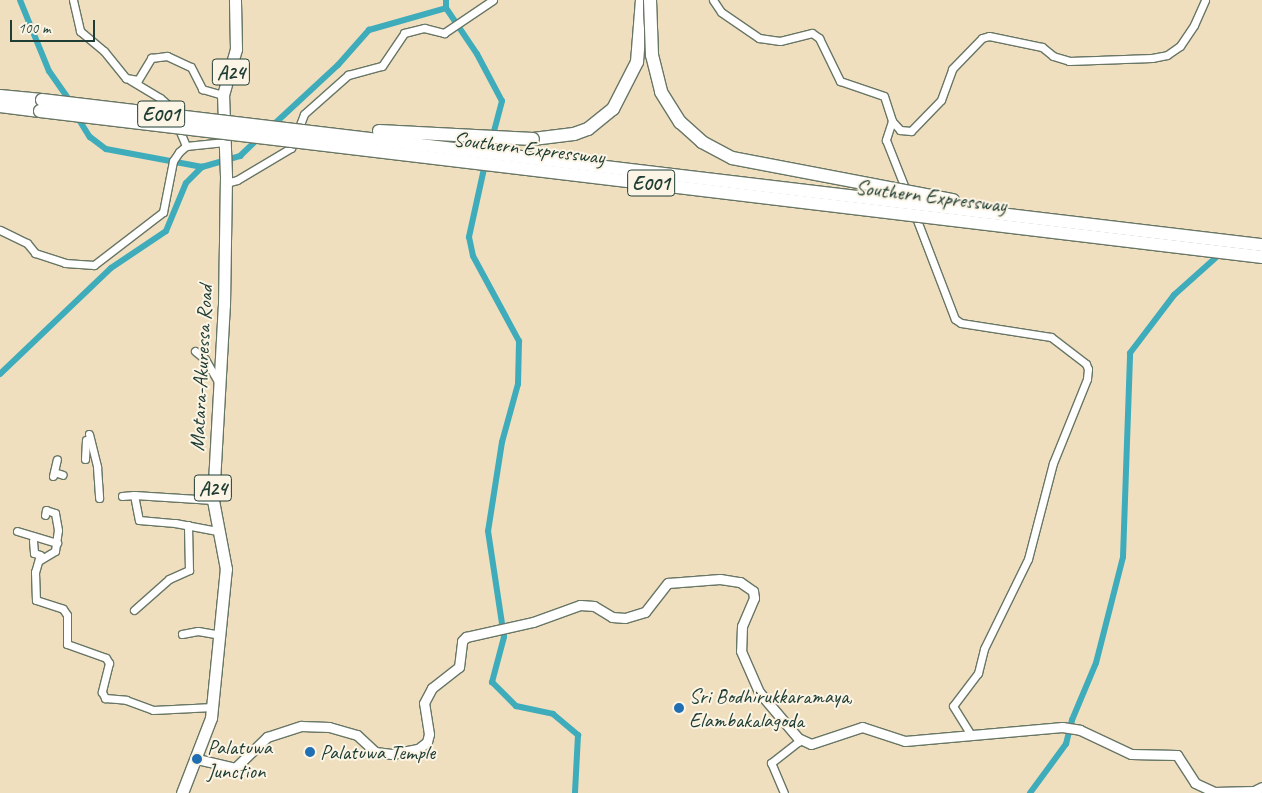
<!DOCTYPE html>
<html>
<head>
<meta charset="utf-8">
<style>
	body { margin:0 }
	#map { position:relative; width:1262px; height:793px; overflow:hidden; background:#f0dfbf; font-family:Caveat,sans-serif }
	div>[style] { position:absolute }
	.canal>* { height:6px; margin:-3px; padding:0 3px; transform-origin:3px; border-radius:3px; background:#3eacbb }
	.roads { filter:drop-shadow(1px 0 #687665) drop-shadow(-1px 0 #687665) drop-shadow(0 1px #687665) drop-shadow(0 -1px #687665) }
	.minor>* { height:7px; margin:-3.5px; padding:0 3.5px; transform-origin:3.5px; border-radius:3.5px; background:#fff }
	.tertiary>* { height:9px; margin:-4.5px; padding:0 4.5px; transform-origin:4.5px; border-radius:4.5px; background:#fff }
	.trunk>* { height:11px; margin:-5.5px; padding:0 5.5px; transform-origin:5.5px; border-radius:5.5px; background:#fff }
	.motorway>* { height:12px; margin:-6px; padding:0 6px; transform-origin:6px; border-radius:6px; background:#fff }
	.bridges { filter:drop-shadow(1px 0 #687665) drop-shadow(-1px 0 #687665) drop-shadow(0 1px #687665) drop-shadow(0 -1px #687665) }
	.motorway-bridge>* { height:12px; margin:-6px; padding:0 6px; transform-origin:6px; border-radius:6px; background:#fff }
	.dots>* { width:14px; height:14px; translate:-50% -50%; box-sizing:border-box; border:2px solid #fcf5e5; border-radius:50% }
	span { translate:-50% -50%; white-space:nowrap; text-align:center; line-height:1.15; -webkit-text-stroke:4px #fcf5e5; paint-order:stroke }
	.shield-label span { padding:1px 4px; background:#fcf5e5; border:1px solid; border-radius:4px; -webkit-text-stroke-width:0 }
	.shield-label { font-size:20px; color:#1f3d34; font-weight:700 }
	.street-label { font-size:21px; color:#1f3d34 }
	.poi-label { font-size:21px; color:#1f3d34 }
	.left { translate:0 -50%; text-align:left }
	.scale { position:absolute; left:10px; top:20px; width:85px; height:22px; box-sizing:border-box; border:2px solid #1f3d34; border-top:0; padding-left:6px; font-size:15px; line-height:18px; white-space:nowrap; color:#1f3d34; -webkit-text-stroke:4px #fcf5e5; paint-order:stroke }
</style>
</head>
<body>
<div id="map">
	<div class="canal">
		<i style="left:20px;top:0;width:77px;rotate:67.8deg"></i>
		<i style="left:49px;top:71px;width:40px;rotate:55.1deg"></i>
		<i style="left:446px;top:0;width:8px;rotate:90deg"></i>
		<i style="left:446px;top:8px;width:55px;rotate:56deg"></i>
		<i style="left:477px;top:54px;width:53px;rotate:62deg"></i>
		<i style="left:502px;top:101px;width:55px;rotate:104.8deg"></i>
		<i style="left:76px;top:115px;width:26px;rotate:58deg"></i>
		<i style="left:90px;top:137px;width:20px;rotate:37deg"></i>
		<i style="left:106px;top:149px;width:98px;rotate:10.6deg"></i>
		<i style="left:271px;top:127px;width:91px;rotate:-42.8deg"></i>
		<i style="left:338px;top:65px;width:47px;rotate:-48.5deg"></i>
		<i style="left:369px;top:30px;width:80px;rotate:-15.9deg"></i>
		<i style="left:485px;top:164px;width:75px;rotate:102.4deg"></i>
		<i style="left:469px;top:237px;width:19px;rotate:78deg"></i>
		<i style="left:473px;top:256px;width:97px;rotate:61.6deg"></i>
		<i style="left:519px;top:341px;width:43px;rotate:91.3deg"></i>
		<i style="left:518px;top:384px;width:60px;rotate:105.4deg"></i>
		<i style="left:502px;top:442px;width:90px;rotate:98.9deg"></i>
		<i style="left:488px;top:531px;width:107px;rotate:81.4deg"></i>
		<i style="left:504px;top:637px;width:47px;rotate:104.9deg"></i>
		<i style="left:492px;top:682px;width:34px;rotate:45deg"></i>
		<i style="left:516px;top:706px;width:38px;rotate:12deg"></i>
		<i style="left:553px;top:714px;width:33px;rotate:40deg"></i>
		<i style="left:578px;top:735px;width:58px;rotate:93deg"></i>
		<i style="left:0;top:374px;width:153px;rotate:-43.7deg"></i>
		<i style="left:111px;top:268px;width:66px;rotate:-33.9deg"></i>
		<i style="left:166px;top:231px;width:52px;rotate:-67.4deg"></i>
		<i style="left:186px;top:183px;width:23px;rotate:-45deg"></i>
		<i style="left:202px;top:167px;width:40px;rotate:-16deg"></i>
		<i style="left:240px;top:156px;width:28px;rotate:-44deg"></i>
		<i style="left:1030px;top:793px;width:61px;rotate:-53.7deg"></i>
		<i style="left:1066px;top:744px;width:25px;rotate:-76deg"></i>
		<i style="left:1072px;top:720px;width:62px;rotate:-67.2deg"></i>
		<i style="left:1096px;top:663px;width:109px;rotate:-75.7deg"></i>
		<i style="left:1123px;top:557px;width:204px;rotate:-88deg"></i>
		<i style="left:1130px;top:353px;width:73px;rotate:-52.8deg"></i>
		<i style="left:1174px;top:295px;width:63px;rotate:-41.8deg"></i>
	</div>
	<div class="roads">
		<div class="minor">
			<i style="left:73px;top:0;width:32px;rotate:77deg"></i>
			<i style="left:80px;top:31px;width:31px;rotate:40deg"></i>
			<i style="left:104px;top:51px;width:35px;rotate:51deg"></i>
			<i style="left:126px;top:78px;width:12px;rotate:9deg"></i>
			<i style="left:138px;top:80px;width:26px;rotate:-59deg"></i>
			<i style="left:151px;top:58px;width:16px;rotate:-7deg"></i>
			<i style="left:167px;top:56px;width:26px;rotate:25deg"></i>
			<i style="left:191px;top:67px;width:25px;rotate:63deg"></i>
			<i style="left:202px;top:89px;width:22px;rotate:16deg"></i>
			<i style="left:713px;top:0;width:14px;rotate:56deg"></i>
			<i style="left:721px;top:12px;width:46px;rotate:34.4deg"></i>
			<i style="left:759px;top:38px;width:21px;rotate:8deg"></i>
			<i style="left:780px;top:41px;width:33px;rotate:-14deg"></i>
			<i style="left:812px;top:33px;width:9px;rotate:36deg"></i>
			<i style="left:819px;top:38px;width:48px;rotate:64deg"></i>
			<i style="left:840px;top:81px;width:46px;rotate:18.8deg"></i>
			<i style="left:884px;top:96px;width:26px;rotate:72deg"></i>
			<i style="left:892px;top:121px;width:12px;rotate:48deg"></i>
			<i style="left:900px;top:130px;width:11px;rotate:5deg"></i>
			<i style="left:911px;top:131px;width:43px;rotate:-45.9deg"></i>
			<i style="left:941px;top:100px;width:33px;rotate:-70deg"></i>
			<i style="left:952px;top:69px;width:43px;rotate:-45.9deg"></i>
			<i style="left:982px;top:38px;width:7px;rotate:-16deg"></i>
			<i style="left:989px;top:36px;width:54px;rotate:11.7deg"></i>
			<i style="left:1042px;top:47px;width:14px;rotate:39deg"></i>
			<i style="left:1053px;top:56px;width:17px;rotate:17deg"></i>
			<i style="left:1069px;top:61px;width:83px;rotate:-2.1deg"></i>
			<i style="left:1152px;top:58px;width:15px;rotate:-11deg"></i>
			<i style="left:1167px;top:55px;width:16px;rotate:-35deg"></i>
			<i style="left:1180px;top:46px;width:25px;rotate:-56deg"></i>
			<i style="left:1194px;top:25px;width:27px;rotate:-66deg"></i>
			<i style="left:130px;top:80px;width:35px;rotate:31deg"></i>
			<i style="left:160px;top:98px;width:11px;rotate:41deg"></i>
			<i style="left:168px;top:105px;width:13px;rotate:67deg"></i>
			<i style="left:892px;top:121px;width:20px;rotate:108deg"></i>
			<i style="left:886px;top:140px;width:57px;rotate:68.4deg"></i>
			<i style="left:178px;top:127px;width:21px;rotate:67deg"></i>
			<i style="left:226px;top:183px;width:11px;rotate:-15deg"></i>
			<i style="left:237px;top:180px;width:63px;rotate:-30.7deg"></i>
			<i style="left:291px;top:148px;width:36px;rotate:-69deg"></i>
			<i style="left:304px;top:114px;width:59px;rotate:-41.6deg"></i>
			<i style="left:348px;top:75px;width:35px;rotate:-15deg"></i>
			<i style="left:382px;top:66px;width:40px;rotate:-56deg"></i>
			<i style="left:404px;top:33px;width:21px;rotate:-14deg"></i>
			<i style="left:424px;top:28px;width:21px;rotate:14deg"></i>
			<i style="left:444px;top:33px;width:59px;rotate:-34deg"></i>
			<i style="left:915px;top:215px;width:111px;rotate:69deg"></i>
			<i style="left:955px;top:319px;width:7px;rotate:34deg"></i>
			<i style="left:961px;top:323px;width:91px;rotate:8.8deg"></i>
			<i style="left:1051px;top:337px;width:44px;rotate:37.6deg"></i>
			<i style="left:1086px;top:364px;width:5px;rotate:68deg"></i>
			<i style="left:1088px;top:369px;width:10px;rotate:96deg"></i>
			<i style="left:1087px;top:379px;width:91px;rotate:112deg"></i>
			<i style="left:1053px;top:463px;width:99px;rotate:104.6deg"></i>
			<i style="left:1028px;top:559px;width:100px;rotate:116.1deg"></i>
			<i style="left:984px;top:649px;width:25px;rotate:104deg"></i>
			<i style="left:978px;top:673px;width:41px;rotate:127.1deg"></i>
			<i style="left:953px;top:706px;width:34px;rotate:58deg"></i>
			<i style="left:0;top:230px;width:30px;rotate:26deg"></i>
			<i style="left:27px;top:243px;width:13px;rotate:51deg"></i>
			<i style="left:35px;top:253px;width:32px;rotate:18deg"></i>
			<i style="left:65px;top:263px;width:29px;rotate:4deg"></i>
			<i style="left:94px;top:265px;width:87px;rotate:-37.5deg"></i>
			<i style="left:163px;top:212px;width:52px;rotate:-78.9deg"></i>
			<i style="left:173px;top:161px;width:11px;rotate:-56deg"></i>
			<i style="left:179px;top:152px;width:9px;rotate:-41deg"></i>
			<i style="left:186px;top:146px;width:39px;rotate:-6deg"></i>
			<i style="left:195px;top:351px;width:13px;rotate:39deg"></i>
			<i style="left:205px;top:359px;width:28px;rotate:60deg"></i>
			<i style="left:89px;top:434px;width:34px;rotate:76deg"></i>
			<i style="left:97px;top:467px;width:31px;rotate:86deg"></i>
			<i style="left:85px;top:459px;width:19px;rotate:-87deg"></i>
			<i style="left:54px;top:472px;width:9px;rotate:18deg"></i>
			<i style="left:53px;top:476px;width:17px;rotate:-77deg"></i>
			<i style="left:134px;top:495px;width:79px;rotate:3.6deg"></i>
			<i style="left:122px;top:496px;width:12px;rotate:-5deg"></i>
			<i style="left:134px;top:495px;width:25px;rotate:79deg"></i>
			<i style="left:139px;top:520px;width:36px;rotate:5deg"></i>
			<i style="left:175px;top:523px;width:43px;rotate:10.8deg"></i>
			<i style="left:17px;top:531px;width:42px;rotate:16.7deg"></i>
			<i style="left:33px;top:541px;width:12px;rotate:85deg"></i>
			<i style="left:34px;top:553px;width:6px;rotate:18deg"></i>
			<i style="left:40px;top:555px;width:18px;rotate:106deg"></i>
			<i style="left:35px;top:572px;width:28px;rotate:88deg"></i>
			<i style="left:36px;top:600px;width:28px;rotate:18deg"></i>
			<i style="left:63px;top:609px;width:7px;rotate:56deg"></i>
			<i style="left:67px;top:615px;width:29px;rotate:90deg"></i>
			<i style="left:67px;top:644px;width:41px;rotate:19.7deg"></i>
			<i style="left:106px;top:658px;width:6px;rotate:59deg"></i>
			<i style="left:109px;top:663px;width:30px;rotate:104deg"></i>
			<i style="left:102px;top:692px;width:7px;rotate:63deg"></i>
			<i style="left:105px;top:698px;width:21px;rotate:5deg"></i>
			<i style="left:126px;top:700px;width:29px;rotate:20deg"></i>
			<i style="left:153px;top:710px;width:60px;rotate:-2.9deg"></i>
			<i style="left:40px;top:560px;width:17px;rotate:-31deg"></i>
			<i style="left:55px;top:551px;width:21px;rotate:-82deg"></i>
			<i style="left:58px;top:530px;width:17px;rotate:-100deg"></i>
			<i style="left:55px;top:513px;width:9px;rotate:-162deg"></i>
			<i style="left:46px;top:510px;width:5px;rotate:101deg"></i>
			<i style="left:134px;top:610px;width:47px;rotate:-41.5deg"></i>
			<i style="left:169px;top:579px;width:22px;rotate:-24deg"></i>
			<i style="left:189px;top:570px;width:45px;rotate:-91.3deg"></i>
			<i style="left:182px;top:634px;width:16px;rotate:-11deg"></i>
			<i style="left:198px;top:631px;width:23px;rotate:10deg"></i>
			<i style="left:784px;top:793px;width:33px;rotate:-113deg"></i>
			<i style="left:771px;top:763px;width:34px;rotate:-38deg"></i>
			<i style="left:798px;top:742px;width:4px;rotate:-90deg"></i>
		</div>
		<div class="tertiary">
			<i style="left:197px;top:759px;width:39px;rotate:13deg"></i>
			<i style="left:235px;top:768px;width:45px;rotate:-44.1deg"></i>
			<i style="left:267px;top:737px;width:36px;rotate:-18deg"></i>
			<i style="left:301px;top:726px;width:28px;rotate:2deg"></i>
			<i style="left:329px;top:727px;width:29px;rotate:16deg"></i>
			<i style="left:357px;top:735px;width:25px;rotate:43deg"></i>
			<i style="left:375px;top:752px;width:17px;rotate:7deg"></i>
			<i style="left:392px;top:754px;width:26px;rotate:-11deg"></i>
			<i style="left:418px;top:749px;width:11px;rotate:-38deg"></i>
			<i style="left:427px;top:742px;width:8px;rotate:-76deg"></i>
			<i style="left:429px;top:734px;width:31px;rotate:-99deg"></i>
			<i style="left:424px;top:703px;width:17px;rotate:-62deg"></i>
			<i style="left:432px;top:688px;width:34px;rotate:-38deg"></i>
			<i style="left:459px;top:667px;width:26px;rotate:-83deg"></i>
			<i style="left:462px;top:641px;width:6px;rotate:-45deg"></i>
			<i style="left:466px;top:637px;width:69px;rotate:-12.6deg"></i>
			<i style="left:533px;top:622px;width:50px;rotate:-19.9deg"></i>
			<i style="left:580px;top:605px;width:14px;rotate:4deg"></i>
			<i style="left:594px;top:606px;width:21px;rotate:31deg"></i>
			<i style="left:612px;top:617px;width:13px;rotate:4deg"></i>
			<i style="left:625px;top:618px;width:21px;rotate:-17deg"></i>
			<i style="left:645px;top:612px;width:37px;rotate:-52deg"></i>
			<i style="left:668px;top:583px;width:52px;rotate:-4.4deg"></i>
			<i style="left:720px;top:579px;width:20px;rotate:9deg"></i>
			<i style="left:740px;top:582px;width:16px;rotate:35deg"></i>
			<i style="left:753px;top:591px;width:7px;rotate:82deg"></i>
			<i style="left:754px;top:598px;width:30px;rotate:113deg"></i>
			<i style="left:742px;top:626px;width:25px;rotate:92deg"></i>
			<i style="left:741px;top:651px;width:45px;rotate:66.3deg"></i>
			<i style="left:759px;top:692px;width:60px;rotate:49.7deg"></i>
			<i style="left:798px;top:738px;width:14px;rotate:25deg"></i>
			<i style="left:811px;top:744px;width:54px;rotate:-18.4deg"></i>
			<i style="left:862px;top:727px;width:45px;rotate:18deg"></i>
			<i style="left:905px;top:741px;width:158px;rotate:-5.1deg"></i>
			<i style="left:1062px;top:727px;width:18px;rotate:9deg"></i>
			<i style="left:1080px;top:730px;width:56px;rotate:25.2deg"></i>
			<i style="left:1131px;top:754px;width:46px;rotate:1.2deg"></i>
			<i style="left:1177px;top:755px;width:33px;rotate:57deg"></i>
			<i style="left:1195px;top:783px;width:21px;rotate:25deg"></i>
			<i style="left:1214px;top:792px;width:40px;rotate:-1.4deg"></i>
			<i style="left:1254px;top:791px;width:9px;rotate:-27deg"></i>
		</div>
		<div class="trunk">
			<i style="left:182px;top:793px;width:80px;rotate:-68.9deg"></i>
			<i style="left:211px;top:718px;width:150px;rotate:-84.3deg"></i>
			<i style="left:226px;top:569px;width:70px;rotate:-100.7deg"></i>
			<i style="left:213px;top:500px;width:195px;rotate:-86.8deg"></i>
			<i style="left:224px;top:305px;width:129px;rotate:-89.1deg"></i>
			<i style="left:226px;top:176px;width:81px;rotate:-92.1deg"></i>
			<i style="left:223px;top:95px;width:48px;rotate:-74.2deg"></i>
			<i style="left:236px;top:49px;width:49px;rotate:-91.2deg"></i>
		</div>
		<div class="motorway">
			<i style="left:0;top:96px;width:42px;rotate:5.4deg"></i>
			<i style="left:0;top:106px;width:40px;rotate:7.1deg"></i>
			<i style="left:533px;top:139px;width:41px;rotate:-7deg"></i>
			<i style="left:574px;top:134px;width:15px;rotate:-20deg"></i>
			<i style="left:588px;top:129px;width:32px;rotate:-39deg"></i>
			<i style="left:613px;top:109px;width:53px;rotate:-62.9deg"></i>
			<i style="left:637px;top:62px;width:62px;rotate:-85.4deg"></i>
		</div>
	</div>
	<div class="bridges">
		<div class="motorway-bridge">
			<i style="left:650px;top:0;width:55px;rotate:87.9deg"></i>
			<i style="left:652px;top:55px;width:38px;rotate:76deg"></i>
			<i style="left:661px;top:92px;width:36px;rotate:58deg"></i>
			<i style="left:680px;top:122px;width:30px;rotate:42deg"></i>
			<i style="left:702px;top:142px;width:34px;rotate:28deg"></i>
			<i style="left:732px;top:158px;width:225px;rotate:10.8deg"></i>
			<i style="left:42px;top:100px;width:1229px;rotate:6.78deg"></i>
			<i style="left:40px;top:111px;width:1231px;rotate:6.81deg"></i>
			<i style="left:379px;top:131px;width:154px;rotate:3deg"></i>
		</div>
	</div>
	<div class="dots">
		<i style="left:679px;top:708px;background:#1f6fb2"></i>
		<i style="left:310px;top:752px;background:#1f6fb2"></i>
		<i style="left:197px;top:759px;background:#1f6fb2"></i>
	</div>
	<div class="shield-label">
		<span style="left:231px;top:72px">A24</span>
		<span style="left:161px;top:114px">E001</span>
		<span style="left:651px;top:183px">E001</span>
		<span style="left:213px;top:488px">A24</span>
	</div>
	<div class="street-label">
		<span style="left:529px;top:148px;rotate:7deg">Southern Expressway</span>
		<span style="left:931px;top:196px;rotate:7deg">Southern Expressway</span>
		<span style="left:201px;top:368px;rotate:-87deg">Matara-Akuressa Road</span>
	</div>
	<div class="poi-label">
		<span class="left" style="left:689px;top:708px">Sri Bodhirukkaramaya,<br>Elambakalagoda</span>
		<span class="left" style="left:207px;top:759px">Palatuwa<br>Junction</span>
		<span class="left" style="left:320px;top:752px">Palatuwa Temple</span>
	</div>
	<div class="scale">100 m</div>
</div>
</body>
</html>
